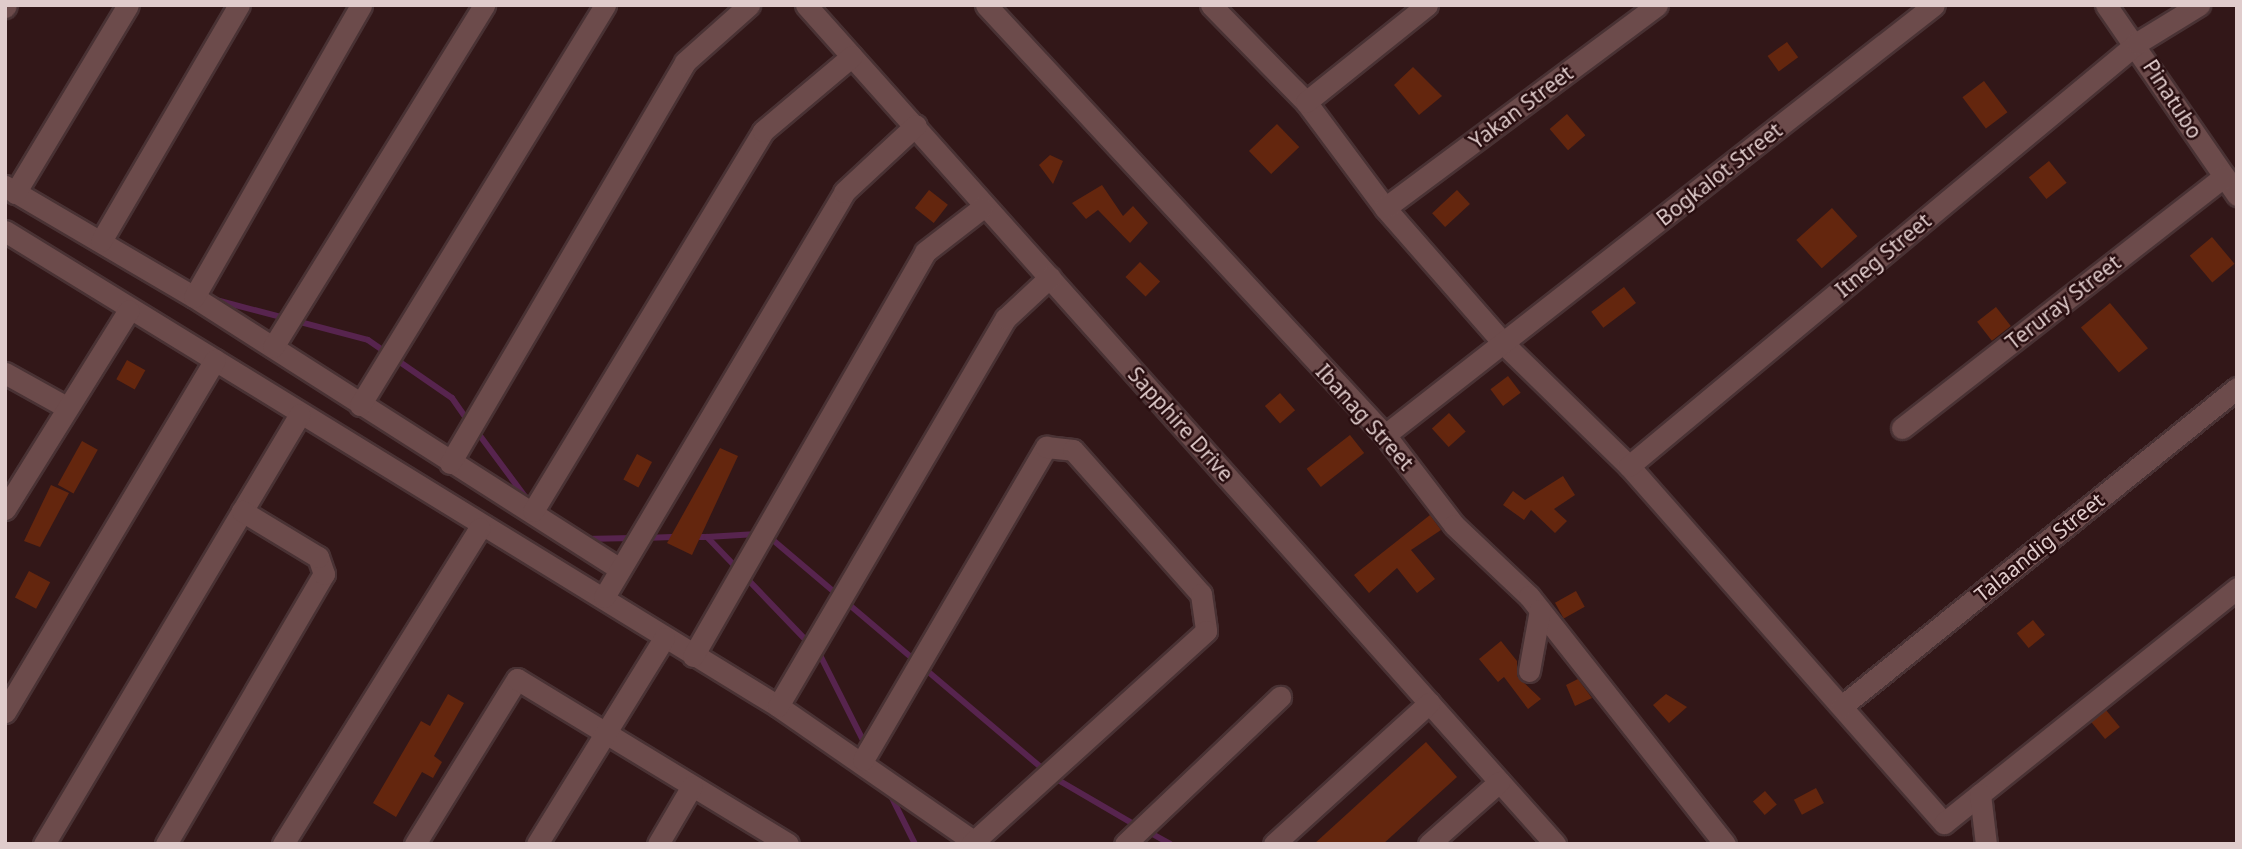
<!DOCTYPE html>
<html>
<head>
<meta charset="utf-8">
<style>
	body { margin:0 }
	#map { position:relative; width:2242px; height:849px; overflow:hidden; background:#321718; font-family:"Noto Sans",sans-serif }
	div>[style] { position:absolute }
	.stream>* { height:6px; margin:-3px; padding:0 3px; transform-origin:3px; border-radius:3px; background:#57244e }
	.building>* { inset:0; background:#64260e; transform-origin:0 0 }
	.roads { filter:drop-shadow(2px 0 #493234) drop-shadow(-2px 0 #493234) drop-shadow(0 2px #493234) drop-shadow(0 -2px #493234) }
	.minor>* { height:21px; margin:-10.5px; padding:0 10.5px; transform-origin:10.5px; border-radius:10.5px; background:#6c4b4b }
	span { translate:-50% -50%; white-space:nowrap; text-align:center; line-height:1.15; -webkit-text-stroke:5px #280d0f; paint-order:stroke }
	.street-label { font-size:21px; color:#e0cccc }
	.frame { position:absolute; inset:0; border:7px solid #e0cccc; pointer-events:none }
</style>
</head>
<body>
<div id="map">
	<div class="stream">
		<i style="left:216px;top:300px;width:157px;rotate:14.7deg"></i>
		<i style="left:368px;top:340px;width:102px;rotate:34.6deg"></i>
		<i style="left:452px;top:398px;width:28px;rotate:55deg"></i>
		<i style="left:475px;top:429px;width:91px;rotate:53.5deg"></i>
		<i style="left:767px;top:535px;width:363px;rotate:40.3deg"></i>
		<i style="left:693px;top:537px;width:14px"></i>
		<i style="left:707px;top:537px;width:163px;rotate:46.2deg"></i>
		<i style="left:820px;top:655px;width:102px;rotate:63.2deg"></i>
		<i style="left:707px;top:537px;width:50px;rotate:-3.4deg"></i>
		<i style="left:644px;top:538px;width:35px;rotate:-2deg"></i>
		<i style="left:584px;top:539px;width:49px;rotate:-1.2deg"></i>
		<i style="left:1053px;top:777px;width:97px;rotate:30.3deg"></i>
		<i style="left:888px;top:790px;width:60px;rotate:63.4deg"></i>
		<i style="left:1147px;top:831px;width:26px;rotate:29deg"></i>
	</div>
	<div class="building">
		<i style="left:1787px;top:42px;width:19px;height:24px;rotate:54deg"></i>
		<i style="clip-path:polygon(1413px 67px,1442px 96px,1419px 115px,1394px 85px)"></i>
		<i style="left:1984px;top:81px;width:39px;height:27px;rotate:53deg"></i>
		<i style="left:1567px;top:114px;width:28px;height:23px;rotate:49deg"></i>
		<i style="left:1277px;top:124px;width:32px;height:39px;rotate:46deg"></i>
		<i style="clip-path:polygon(1050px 155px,1063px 161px,1053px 184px,1039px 165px)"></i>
		<i style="left:2049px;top:161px;width:28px;height:26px;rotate:51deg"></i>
		<i style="clip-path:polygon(1102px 185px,1123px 216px,1133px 206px,1148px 223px,1130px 243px,1098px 210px,1086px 219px,1072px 203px)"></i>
		<i style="left:929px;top:190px;width:24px;height:23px;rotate:38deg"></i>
		<i style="left:1457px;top:190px;width:19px;height:34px;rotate:47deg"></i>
		<i style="left:1832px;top:208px;width:38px;height:48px;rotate:48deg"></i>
		<i style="left:2212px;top:237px;width:35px;height:29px;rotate:50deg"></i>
		<i style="left:1140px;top:262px;width:28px;height:21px;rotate:44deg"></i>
		<i style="left:1624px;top:287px;width:20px;height:41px;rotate:53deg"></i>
		<i style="left:2110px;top:303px;width:59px;height:38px;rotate:50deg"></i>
		<i style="left:1996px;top:307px;width:24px;height:24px;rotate:52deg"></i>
		<i style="left:127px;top:360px;width:21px;height:22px;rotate:29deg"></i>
		<i style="left:1508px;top:376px;width:21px;height:22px;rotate:53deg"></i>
		<i style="left:1280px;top:393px;width:23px;height:20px;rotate:49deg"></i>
		<i style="left:1449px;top:413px;width:25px;height:23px;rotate:48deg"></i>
		<i style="left:1350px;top:435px;width:23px;height:55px;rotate:52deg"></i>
		<i style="left:82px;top:441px;width:18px;height:50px;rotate:29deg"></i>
		<i style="clip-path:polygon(720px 448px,738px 456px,692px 555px,667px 543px)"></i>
		<i style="left:637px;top:454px;width:17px;height:29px;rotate:28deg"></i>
		<i style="clip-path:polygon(1563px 476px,1575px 495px,1554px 509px,1567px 521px,1555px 533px,1531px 510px,1524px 520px,1503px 505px,1513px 491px,1525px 500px)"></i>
		<i style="clip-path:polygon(51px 485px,69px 493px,40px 547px,24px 541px)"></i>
		<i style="clip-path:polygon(1430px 515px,1441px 530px,1411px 550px,1435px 579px,1417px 593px,1397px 568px,1369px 593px,1354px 575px)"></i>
		<i style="left:29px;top:571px;width:24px;height:30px;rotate:28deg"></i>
		<i style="left:1576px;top:591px;width:18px;height:24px;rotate:61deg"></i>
		<i style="left:2033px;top:620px;width:19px;height:21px;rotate:51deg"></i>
		<i style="clip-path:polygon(1501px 641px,1517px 661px,1517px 676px,1541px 699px,1528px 709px,1504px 677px,1498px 682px,1479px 659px)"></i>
		<i style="clip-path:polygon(1578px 679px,1592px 698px,1575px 706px,1566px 685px)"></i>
		<i style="clip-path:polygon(448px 694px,464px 703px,434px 756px,442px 762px,433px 778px,422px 772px,396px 817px,373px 803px,421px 721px,430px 726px)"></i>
		<i style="clip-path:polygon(1666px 694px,1687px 707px,1669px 723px,1653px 705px)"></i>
		<i style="left:2106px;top:710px;width:22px;height:19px;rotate:51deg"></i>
		<i style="clip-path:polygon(1426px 742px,1457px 777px,1383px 844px,1314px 844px)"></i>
		<i style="left:1816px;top:788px;width:17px;height:25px;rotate:62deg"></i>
		<i style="left:1765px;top:791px;width:18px;height:16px;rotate:49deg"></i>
	</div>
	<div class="roads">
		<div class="minor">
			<i style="left:806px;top:5px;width:1125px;rotate:48.24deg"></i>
			<i style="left:986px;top:5px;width:587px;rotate:47.14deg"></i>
			<i style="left:1385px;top:435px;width:113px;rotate:52.5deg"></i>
			<i style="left:1454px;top:525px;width:103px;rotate:43.4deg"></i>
			<i style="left:1529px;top:596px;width:316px;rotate:51.7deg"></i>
			<i style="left:1211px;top:5px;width:136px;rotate:45.6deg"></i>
			<i style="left:1306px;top:102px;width:132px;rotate:53.3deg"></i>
			<i style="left:1385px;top:208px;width:179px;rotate:48.8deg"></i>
			<i style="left:1503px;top:343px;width:176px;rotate:44.3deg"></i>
			<i style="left:1629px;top:466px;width:476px;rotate:48.6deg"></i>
			<i style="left:1944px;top:823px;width:376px;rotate:-38.7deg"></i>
			<i style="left:2106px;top:5px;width:231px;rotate:55.4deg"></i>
			<i style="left:5px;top:7px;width:2px;rotate:-63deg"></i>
			<i style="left:1306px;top:102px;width:155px;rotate:-38.7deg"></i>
			<i style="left:5px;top:186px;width:219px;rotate:30.4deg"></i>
			<i style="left:194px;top:297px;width:505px;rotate:32.56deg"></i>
			<i style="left:15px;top:193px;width:219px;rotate:-59deg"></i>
			<i style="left:1385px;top:208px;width:339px;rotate:-36.7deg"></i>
			<i style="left:5px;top:231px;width:907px;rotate:31.57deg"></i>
			<i style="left:778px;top:706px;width:242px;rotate:34.7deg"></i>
			<i style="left:101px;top:241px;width:273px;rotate:-59.7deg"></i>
			<i style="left:194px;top:297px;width:336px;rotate:-60.2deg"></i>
			<i style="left:273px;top:347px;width:402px;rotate:-58.3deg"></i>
			<i style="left:5px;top:373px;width:70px;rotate:29.1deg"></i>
			<i style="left:360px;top:405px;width:469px;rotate:-58.5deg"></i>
			<i style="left:1902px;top:428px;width:409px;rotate:-38deg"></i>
			<i style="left:1385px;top:435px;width:697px;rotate:-38.07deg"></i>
			<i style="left:450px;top:463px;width:465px;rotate:-59.6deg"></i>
			<i style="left:685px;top:62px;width:86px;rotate:-41.7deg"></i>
			<i style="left:1629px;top:466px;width:661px;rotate:-39.78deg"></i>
			<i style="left:2137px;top:43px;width:73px;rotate:-31.5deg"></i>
			<i style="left:5px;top:509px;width:234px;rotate:-58.1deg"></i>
			<i style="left:533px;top:511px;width:444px;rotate:-58.8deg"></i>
			<i style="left:763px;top:131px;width:116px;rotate:-40.1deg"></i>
			<i style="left:604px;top:597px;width:471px;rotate:-59.3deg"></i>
			<i style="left:844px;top:192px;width:98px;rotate:-42.9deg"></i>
			<i style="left:693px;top:656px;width:466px;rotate:-60.1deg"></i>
			<i style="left:925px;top:252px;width:72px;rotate:-37.7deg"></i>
			<i style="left:1529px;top:671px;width:62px;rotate:-79.8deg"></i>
			<i style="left:778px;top:706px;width:450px;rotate:-59.6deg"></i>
			<i style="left:1006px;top:318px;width:60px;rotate:-43deg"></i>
			<i style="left:1842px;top:706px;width:507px;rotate:-38.84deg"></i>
			<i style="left:5px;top:712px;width:410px;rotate:-59.2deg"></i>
			<i style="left:863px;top:760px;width:363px;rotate:-59.7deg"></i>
			<i style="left:1046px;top:447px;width:27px;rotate:6deg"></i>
			<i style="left:1073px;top:450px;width:193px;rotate:48.4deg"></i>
			<i style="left:1201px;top:594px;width:37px;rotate:82deg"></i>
			<i style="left:1206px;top:631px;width:317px;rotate:137.8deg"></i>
			<i style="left:1980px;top:794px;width:50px;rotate:83.2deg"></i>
			<i style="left:44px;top:844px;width:500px;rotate:-59.23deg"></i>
			<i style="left:166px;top:844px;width:313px;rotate:-59.7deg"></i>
			<i style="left:324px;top:574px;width:18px;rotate:-109deg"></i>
			<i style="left:318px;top:557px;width:89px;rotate:-148.8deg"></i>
			<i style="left:283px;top:844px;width:372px;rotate:-58.1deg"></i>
			<i style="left:415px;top:844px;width:194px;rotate:-58.3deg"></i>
			<i style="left:517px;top:679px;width:317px;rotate:31.3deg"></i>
			<i style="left:537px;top:844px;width:242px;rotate:-58.3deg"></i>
			<i style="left:658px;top:844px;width:67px;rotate:-59.6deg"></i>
			<i style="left:1125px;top:844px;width:214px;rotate:-43.5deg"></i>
			<i style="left:1274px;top:844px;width:210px;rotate:-42.3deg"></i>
			<i style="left:1429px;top:844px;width:94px;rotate:-41.5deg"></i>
		</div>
	</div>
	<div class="street-label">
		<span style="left:2173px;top:99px;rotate:57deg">Pinatubo</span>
		<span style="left:1521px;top:107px;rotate:-37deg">Yakan Street</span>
		<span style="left:1719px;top:174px;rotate:-38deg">Bogkalot Street</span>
		<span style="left:1883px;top:255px;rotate:-40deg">Itneg Street</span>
		<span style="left:2063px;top:302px;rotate:-38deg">Teruray Street</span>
		<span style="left:1365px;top:417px;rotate:48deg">Ibanag Street</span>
		<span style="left:1181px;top:424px;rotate:48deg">Sapphire Drive</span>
		<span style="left:2039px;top:547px;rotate:-39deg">Talaandig Street</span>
	</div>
	<div class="frame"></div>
</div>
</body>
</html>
